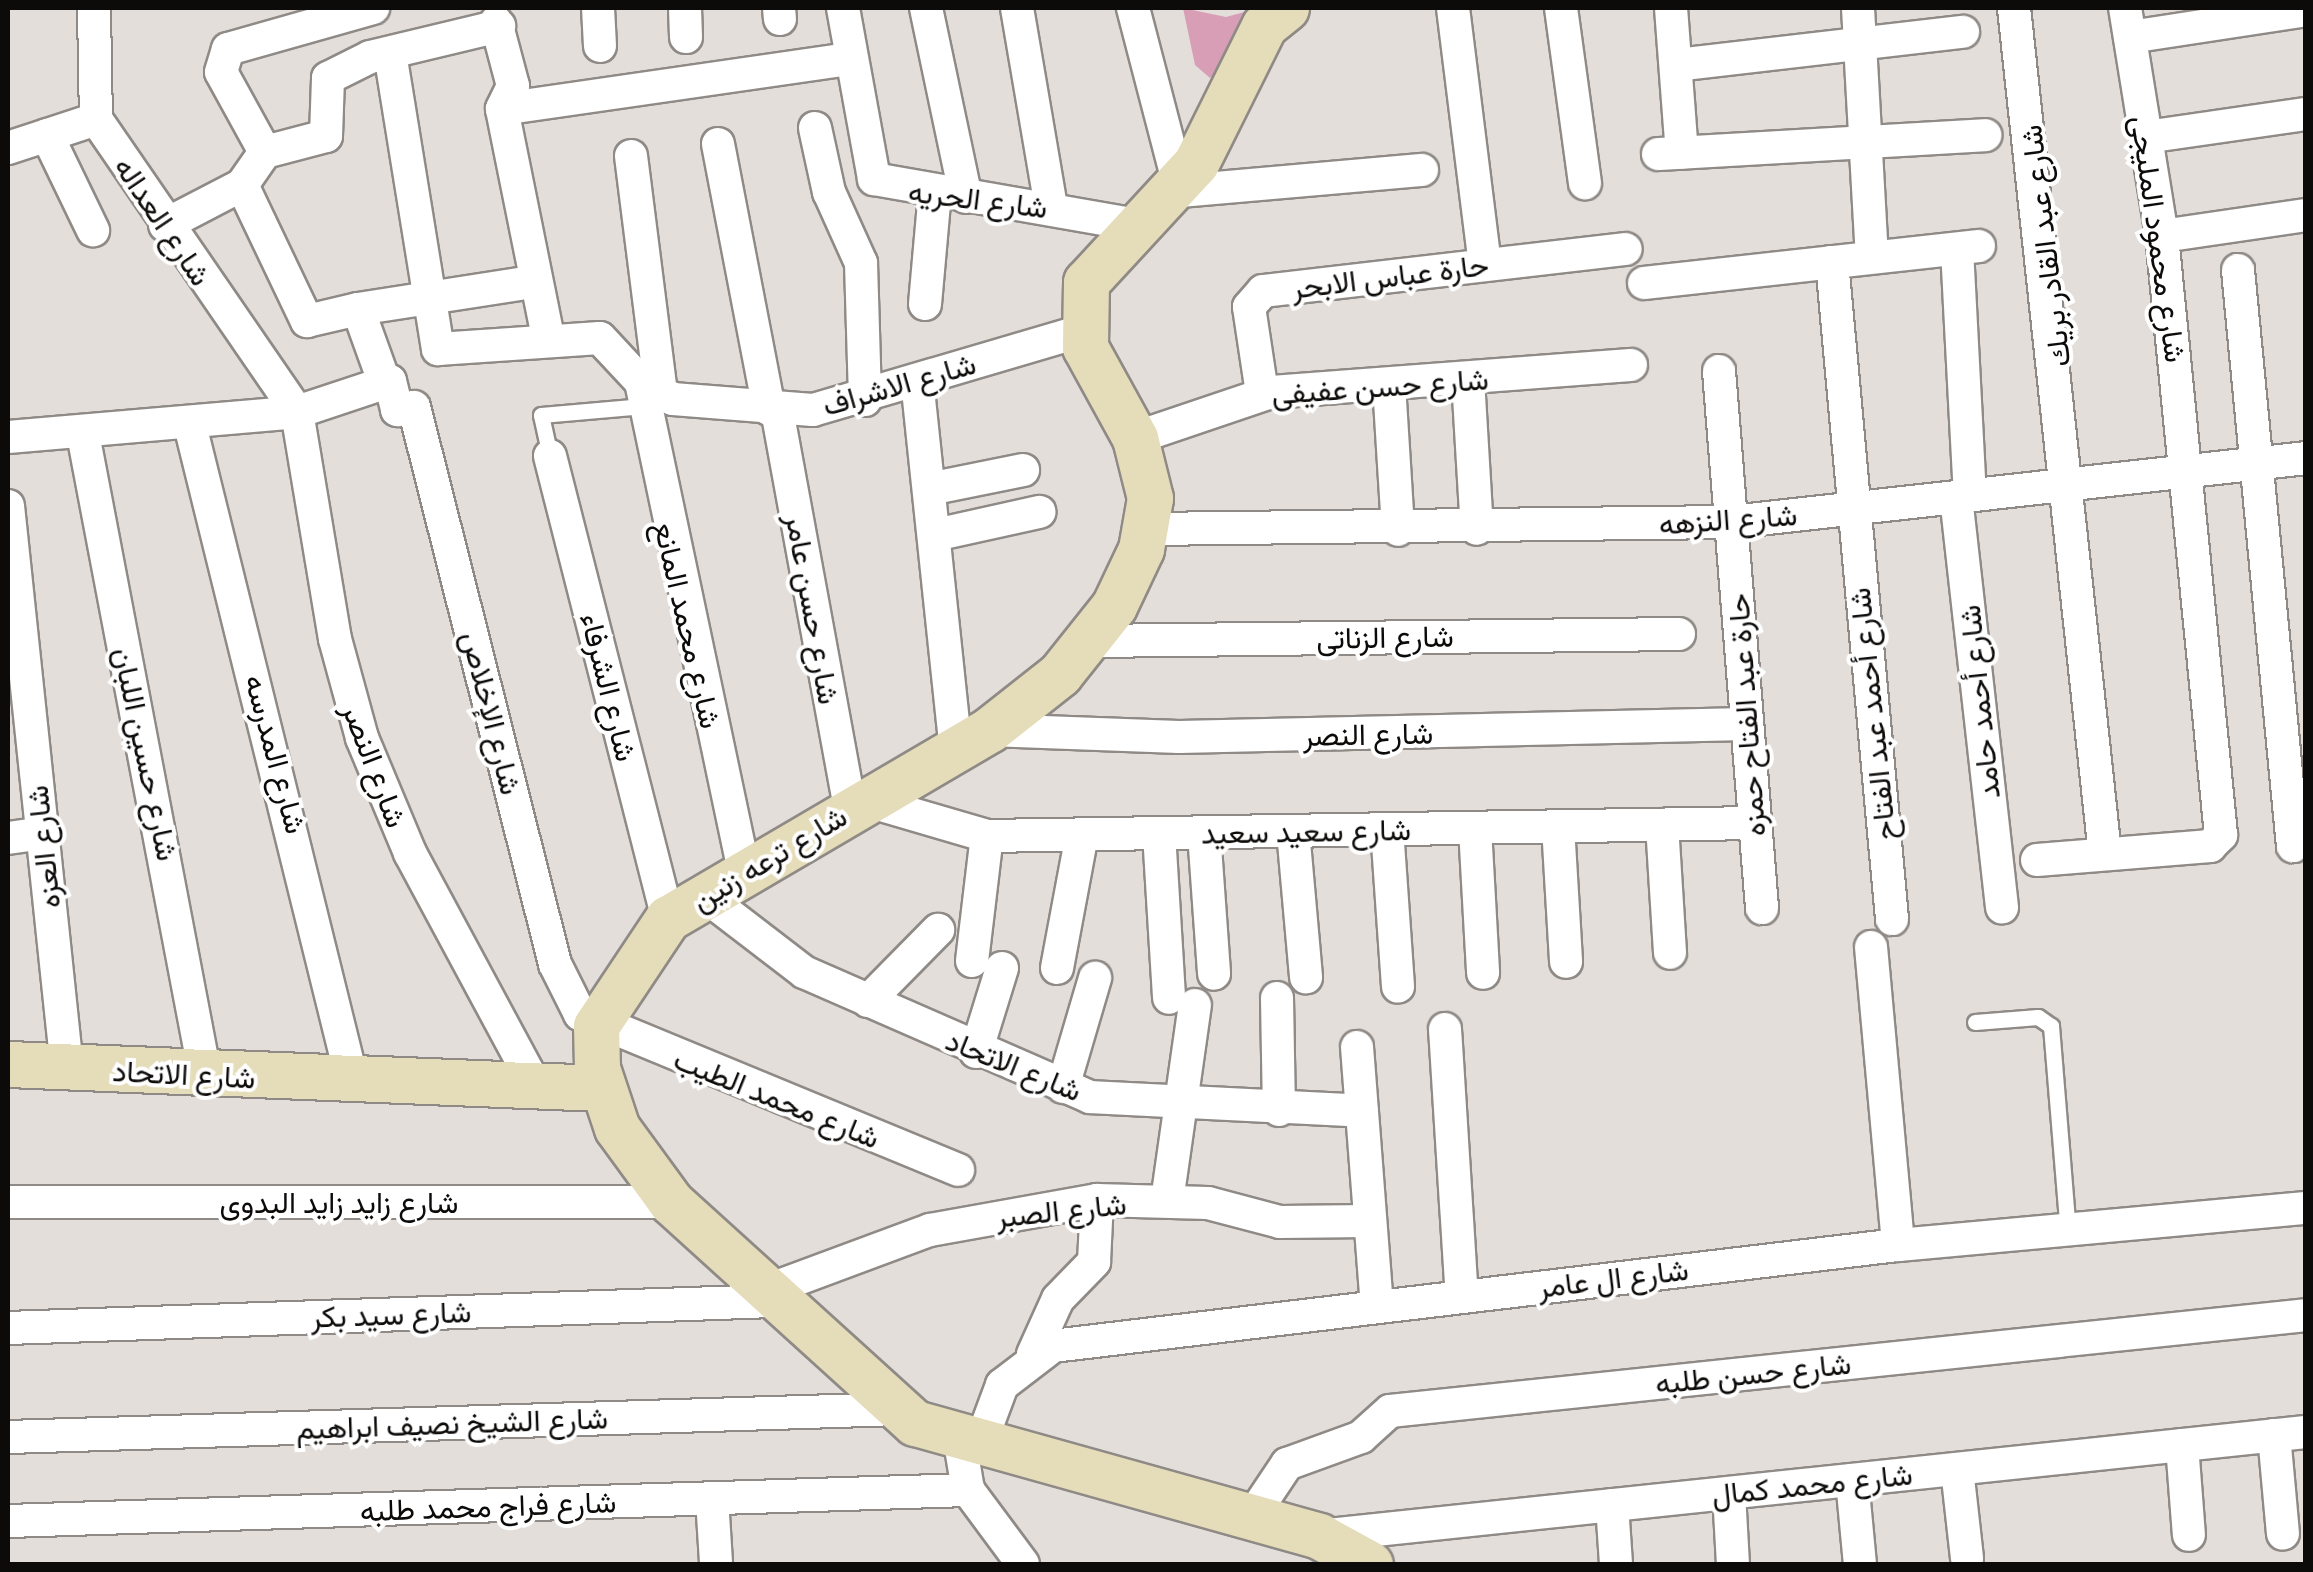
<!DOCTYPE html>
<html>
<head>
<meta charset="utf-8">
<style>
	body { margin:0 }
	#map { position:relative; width:2313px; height:1572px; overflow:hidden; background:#e3deda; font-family:"IBM Plex Sans",Vazirmatn,sans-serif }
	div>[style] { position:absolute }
	.green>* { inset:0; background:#d79eb6 }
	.roads { filter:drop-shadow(2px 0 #8f8a86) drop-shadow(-2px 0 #8f8a86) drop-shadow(0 2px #8f8a86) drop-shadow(0 -2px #8f8a86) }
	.lane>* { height:15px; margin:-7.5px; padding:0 7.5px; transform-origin:7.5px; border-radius:7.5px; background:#fff }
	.street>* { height:32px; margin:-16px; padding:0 16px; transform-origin:16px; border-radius:16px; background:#fff }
	.secondary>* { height:45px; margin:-22.5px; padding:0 22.5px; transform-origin:22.5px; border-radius:22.5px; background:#e5dcb9 }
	span { translate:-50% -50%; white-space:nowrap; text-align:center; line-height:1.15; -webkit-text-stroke:8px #fff; paint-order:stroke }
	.street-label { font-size:30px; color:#0d0b0a }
	.frame { position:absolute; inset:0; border:10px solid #0d0b0a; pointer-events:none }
</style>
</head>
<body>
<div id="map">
	<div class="green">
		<i style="clip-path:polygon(1183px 8px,1226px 17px,1248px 11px,1251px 45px,1210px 78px,1195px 65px)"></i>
	</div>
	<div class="roads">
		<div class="lane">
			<i style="left:550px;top:456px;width:42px;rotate:-102.4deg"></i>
			<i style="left:541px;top:415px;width:103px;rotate:-5deg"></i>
			<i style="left:1975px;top:1022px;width:63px;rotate:-4.5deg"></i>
			<i style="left:2038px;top:1017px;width:16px;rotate:35deg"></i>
			<i style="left:2051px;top:1026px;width:206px;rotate:85.3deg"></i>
		</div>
		<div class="street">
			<i style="left:94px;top:8px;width:111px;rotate:89deg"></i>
			<i style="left:96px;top:119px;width:355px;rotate:55.5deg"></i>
			<i style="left:297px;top:412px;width:230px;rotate:80.5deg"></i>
			<i style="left:335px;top:639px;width:103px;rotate:74.7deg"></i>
			<i style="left:362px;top:738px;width:125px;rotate:67.3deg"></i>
			<i style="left:410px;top:853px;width:268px;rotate:61.7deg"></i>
			<i style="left:598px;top:8px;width:38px;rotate:87deg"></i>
			<i style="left:685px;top:8px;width:29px;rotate:88deg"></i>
			<i style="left:779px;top:8px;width:11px;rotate:85deg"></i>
			<i style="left:843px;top:8px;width:174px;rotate:79.7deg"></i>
			<i style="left:874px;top:179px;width:267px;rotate:9.9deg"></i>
			<i style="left:926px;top:8px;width:193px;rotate:78.1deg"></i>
			<i style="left:1017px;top:8px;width:202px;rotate:80.3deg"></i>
			<i style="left:1133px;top:8px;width:182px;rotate:75.4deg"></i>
			<i style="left:1453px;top:8px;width:259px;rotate:82.9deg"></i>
			<i style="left:1561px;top:8px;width:177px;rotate:82.2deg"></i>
			<i style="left:1671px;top:8px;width:145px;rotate:85.7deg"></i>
			<i style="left:1858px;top:8px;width:249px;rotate:86.8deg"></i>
			<i style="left:2014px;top:8px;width:851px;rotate:83.86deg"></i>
			<i style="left:496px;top:22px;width:66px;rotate:75.1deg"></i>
			<i style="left:513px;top:86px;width:25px;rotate:116deg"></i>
			<i style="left:502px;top:109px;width:233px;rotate:78.6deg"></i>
			<i style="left:2130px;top:37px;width:178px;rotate:-8.7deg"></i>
			<i style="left:390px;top:53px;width:300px;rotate:80.8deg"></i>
			<i style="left:438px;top:349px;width:162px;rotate:-3.9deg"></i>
			<i style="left:600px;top:338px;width:60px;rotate:47deg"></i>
			<i style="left:641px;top:382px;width:36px;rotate:28deg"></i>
			<i style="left:673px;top:399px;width:140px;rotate:4.5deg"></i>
			<i style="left:813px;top:410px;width:279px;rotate:-16.4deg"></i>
			<i style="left:1676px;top:65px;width:289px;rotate:-6.6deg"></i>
			<i style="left:502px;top:109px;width:351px;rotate:-8.2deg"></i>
			<i style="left:815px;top:128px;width:66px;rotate:77.7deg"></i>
			<i style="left:829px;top:192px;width:78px;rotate:65.7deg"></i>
			<i style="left:861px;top:263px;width:137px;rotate:88.3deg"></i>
			<i style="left:47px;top:135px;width:106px;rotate:64.2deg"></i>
			<i style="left:2146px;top:137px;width:162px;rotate:-8.2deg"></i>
			<i style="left:718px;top:144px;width:270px;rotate:79.1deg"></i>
			<i style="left:8px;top:148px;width:93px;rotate:-18.2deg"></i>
			<i style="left:265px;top:152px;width:91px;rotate:-118.8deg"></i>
			<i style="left:221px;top:72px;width:24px;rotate:-73deg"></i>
			<i style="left:228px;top:49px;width:151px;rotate:-15.8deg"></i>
			<i style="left:1658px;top:154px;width:328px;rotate:-3.3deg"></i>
			<i style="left:631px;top:156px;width:240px;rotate:82.8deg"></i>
			<i style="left:242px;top:185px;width:151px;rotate:64.5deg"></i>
			<i style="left:307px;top:321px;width:52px;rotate:-13.2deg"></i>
			<i style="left:358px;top:309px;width:80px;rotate:70.2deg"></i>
			<i style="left:1170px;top:192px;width:253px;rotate:-5deg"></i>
			<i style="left:165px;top:225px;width:87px;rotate:-27.5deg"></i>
			<i style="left:242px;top:185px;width:40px;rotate:-55.1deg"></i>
			<i style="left:265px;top:152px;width:63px;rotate:-14.7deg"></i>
			<i style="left:326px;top:136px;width:58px;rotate:-88deg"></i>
			<i style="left:328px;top:78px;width:47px;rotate:-26.6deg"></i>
			<i style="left:370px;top:57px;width:133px;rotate:-13.5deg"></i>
			<i style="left:2162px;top:236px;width:146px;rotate:-8.3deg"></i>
			<i style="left:1957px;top:249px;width:247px;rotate:87deg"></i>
			<i style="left:1832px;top:262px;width:660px;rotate:84.78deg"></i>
			<i style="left:2238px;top:270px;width:579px;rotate:84.55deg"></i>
			<i style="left:1644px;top:283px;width:337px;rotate:-6.3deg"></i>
			<i style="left:925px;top:304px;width:111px;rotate:-84.9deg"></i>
			<i style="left:358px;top:309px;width:164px;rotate:-8.8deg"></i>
			<i style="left:1719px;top:371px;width:539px;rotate:85.42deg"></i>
			<i style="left:1468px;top:379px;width:150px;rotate:86.6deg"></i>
			<i style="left:917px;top:380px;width:370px;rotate:84deg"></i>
			<i style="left:641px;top:382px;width:496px;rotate:78.1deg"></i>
			<i style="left:1389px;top:385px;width:145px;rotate:86.4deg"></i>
			<i style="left:1262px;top:393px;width:87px;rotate:-98.6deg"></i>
			<i style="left:1249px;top:307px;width:21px;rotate:-49deg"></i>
			<i style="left:1263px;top:291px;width:365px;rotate:-6.6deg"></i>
			<i style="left:777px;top:410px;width:406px;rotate:79.6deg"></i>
			<i style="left:190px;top:425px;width:679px;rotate:76.11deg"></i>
			<i style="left:83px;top:434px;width:653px;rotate:79.22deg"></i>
			<i style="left:8px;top:437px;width:290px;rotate:-4.9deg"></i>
			<i style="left:297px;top:412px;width:98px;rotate:-18.4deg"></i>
			<i style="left:390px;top:381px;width:30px;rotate:76deg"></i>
			<i style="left:397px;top:410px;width:17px;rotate:-10deg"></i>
			<i style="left:414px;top:407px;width:575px;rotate:75.79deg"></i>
			<i style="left:555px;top:964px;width:56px;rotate:63.4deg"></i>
			<i style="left:580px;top:1014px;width:409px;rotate:22.4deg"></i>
			<i style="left:1135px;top:438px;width:144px;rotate:-18.7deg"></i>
			<i style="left:1271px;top:392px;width:361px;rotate:-4.3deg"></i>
			<i style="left:550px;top:456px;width:477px;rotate:75.7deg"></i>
			<i style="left:929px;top:489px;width:96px;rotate:-11.4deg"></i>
			<i style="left:1956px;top:497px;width:413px;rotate:83.6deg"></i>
			<i style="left:8px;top:506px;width:565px;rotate:84.01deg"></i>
			<i style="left:1147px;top:529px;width:585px;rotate:-0.69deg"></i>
			<i style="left:1732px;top:522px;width:578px;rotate:-6.36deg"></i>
			<i style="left:935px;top:535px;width:107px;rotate:-12.5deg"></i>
			<i style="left:1091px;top:641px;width:588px;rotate:-0.68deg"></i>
			<i style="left:989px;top:730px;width:190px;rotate:2.1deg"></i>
			<i style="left:1179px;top:737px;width:567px;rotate:-1.31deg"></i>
			<i style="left:864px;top:800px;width:128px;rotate:16.3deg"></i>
			<i style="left:987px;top:836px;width:768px;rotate:-0.97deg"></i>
			<i style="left:1662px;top:825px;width:128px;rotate:86.4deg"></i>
			<i style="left:1558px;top:826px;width:136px;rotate:86.6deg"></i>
			<i style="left:1475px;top:828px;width:145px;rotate:86.8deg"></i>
			<i style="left:1387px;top:829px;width:158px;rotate:86deg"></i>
			<i style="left:1293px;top:831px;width:147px;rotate:84.9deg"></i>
			<i style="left:1159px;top:833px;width:165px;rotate:86.5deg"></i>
			<i style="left:1204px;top:833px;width:141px;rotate:85.9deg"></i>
			<i style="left:8px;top:838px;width:34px;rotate:-8deg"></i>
			<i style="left:2037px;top:860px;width:174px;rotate:-4.6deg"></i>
			<i style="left:2210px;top:846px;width:16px;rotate:-45deg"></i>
			<i style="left:2221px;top:835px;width:602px;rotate:-95.63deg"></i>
			<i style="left:2162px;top:236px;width:231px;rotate:-99.2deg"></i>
			<i style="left:705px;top:896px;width:125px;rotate:37.5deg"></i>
			<i style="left:804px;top:972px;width:312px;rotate:23.6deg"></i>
			<i style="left:1090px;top:1097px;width:272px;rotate:2.9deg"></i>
			<i style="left:1871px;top:947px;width:299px;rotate:84.8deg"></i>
			<i style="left:972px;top:961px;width:126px;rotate:-83.2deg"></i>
			<i style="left:1057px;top:968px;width:136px;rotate:-79.4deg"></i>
			<i style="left:1277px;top:998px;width:112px;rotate:89deg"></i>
			<i style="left:868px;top:1001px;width:100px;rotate:-45.4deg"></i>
			<i style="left:1445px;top:1029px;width:268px;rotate:86.4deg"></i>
			<i style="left:1357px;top:1047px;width:260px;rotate:85.6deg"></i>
			<i style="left:976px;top:1052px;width:88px;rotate:-72.8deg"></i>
			<i style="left:1063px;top:1087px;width:114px;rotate:-73.6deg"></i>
			<i style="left:1167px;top:1201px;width:198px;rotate:-81.9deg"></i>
			<i style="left:8px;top:1202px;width:663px"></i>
			<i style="left:763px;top:1292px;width:178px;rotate:-20.4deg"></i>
			<i style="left:930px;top:1230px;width:170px;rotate:-10.2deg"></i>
			<i style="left:1097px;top:1200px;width:111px;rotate:1.5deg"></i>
			<i style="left:1208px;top:1203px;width:74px;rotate:14.8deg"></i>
			<i style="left:1280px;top:1222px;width:89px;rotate:-0.6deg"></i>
			<i style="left:8px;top:1328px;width:766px;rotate:-2.02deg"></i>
			<i style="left:1033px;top:1354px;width:60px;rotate:-65.6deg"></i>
			<i style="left:1058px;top:1299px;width:52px;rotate:-45.8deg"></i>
			<i style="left:1094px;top:1262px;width:62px;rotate:-87.2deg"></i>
			<i style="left:2274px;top:1435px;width:99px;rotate:84.8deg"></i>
			<i style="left:8px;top:1437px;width:889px;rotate:-1.8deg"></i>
			<i style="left:960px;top:1442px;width:49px;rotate:80.5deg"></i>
			<i style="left:968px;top:1490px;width:92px;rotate:53.4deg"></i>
			<i style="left:2182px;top:1445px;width:90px;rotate:85.6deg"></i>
			<i style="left:979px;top:1447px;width:66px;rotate:-69.6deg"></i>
			<i style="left:1002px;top:1385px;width:64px;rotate:-37.4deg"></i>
			<i style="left:1053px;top:1346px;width:851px;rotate:-6.82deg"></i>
			<i style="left:1898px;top:1245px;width:410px;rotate:-5.2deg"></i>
			<i style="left:1957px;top:1469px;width:90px;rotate:83.6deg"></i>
			<i style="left:1852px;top:1480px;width:84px;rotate:84.6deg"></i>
			<i style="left:1729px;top:1493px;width:71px;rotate:86.8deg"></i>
			<i style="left:712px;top:1499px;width:63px;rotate:86.4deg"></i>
			<i style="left:1612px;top:1505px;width:59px;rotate:86.1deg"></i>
			<i style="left:8px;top:1521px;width:961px;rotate:-1.85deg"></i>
			<i style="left:1249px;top:1521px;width:69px;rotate:-56.3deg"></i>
			<i style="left:1287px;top:1464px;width:79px;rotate:-20deg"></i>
			<i style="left:1361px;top:1437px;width:39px;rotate:-42deg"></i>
			<i style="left:1390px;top:1411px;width:921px;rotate:-5.98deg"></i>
			<i style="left:1319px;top:1536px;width:992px;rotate:-6.02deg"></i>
		</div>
		<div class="secondary">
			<i style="left:1286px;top:8px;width:28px;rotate:141deg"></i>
			<i style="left:1264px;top:26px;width:153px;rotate:116.4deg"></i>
			<i style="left:1196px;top:163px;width:162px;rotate:132.7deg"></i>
			<i style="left:1086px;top:282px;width:65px;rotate:90.9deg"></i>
			<i style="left:1085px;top:347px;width:104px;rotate:61.2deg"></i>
			<i style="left:1135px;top:438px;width:62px;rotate:76deg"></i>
			<i style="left:1150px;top:498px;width:52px;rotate:100deg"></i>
			<i style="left:1141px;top:549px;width:63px;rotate:115.3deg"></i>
			<i style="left:1114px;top:606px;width:87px;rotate:128.5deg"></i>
			<i style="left:1060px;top:674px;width:90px;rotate:141.7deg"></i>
			<i style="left:989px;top:730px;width:372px;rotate:149.6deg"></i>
			<i style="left:668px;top:918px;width:130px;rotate:123.7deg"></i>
			<i style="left:596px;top:1026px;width:42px;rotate:88.6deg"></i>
			<i style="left:597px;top:1068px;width:63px;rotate:71.6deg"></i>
			<i style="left:617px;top:1128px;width:92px;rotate:53.9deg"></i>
			<i style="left:671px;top:1202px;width:329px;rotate:42.2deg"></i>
			<i style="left:915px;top:1423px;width:420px;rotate:15.6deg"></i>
			<i style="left:1319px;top:1536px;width:58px;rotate:28.8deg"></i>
			<i style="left:8px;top:1064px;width:592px;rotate:2.32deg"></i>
		</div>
	</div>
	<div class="street-label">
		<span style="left:978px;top:199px;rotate:7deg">شارع الحريه</span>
		<span style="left:163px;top:221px;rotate:56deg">شارع العداله</span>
		<span style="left:2159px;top:239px;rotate:82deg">شارع محمود المليجى</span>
		<span style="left:2045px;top:246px;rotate:-97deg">شارع عبد القادر بريك</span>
		<span style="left:1390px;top:276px;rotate:-7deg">حارة عباس الابحر</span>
		<span style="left:899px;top:384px;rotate:-16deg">شارع الاشراف</span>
		<span style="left:1380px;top:386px;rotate:-4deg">شارع حسن عفيفى</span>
		<span style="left:1728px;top:519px;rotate:-4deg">شارع النزهه</span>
		<span style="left:813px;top:609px;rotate:80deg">شارع حسن عامر</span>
		<span style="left:688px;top:625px;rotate:77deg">شارع محمد المانع</span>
		<span style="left:1385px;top:637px;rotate:-1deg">شارع الزناتى</span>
		<span style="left:609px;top:687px;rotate:76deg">شارع الشرفاء</span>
		<span style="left:1979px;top:702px;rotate:-96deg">شارع أحمد حامد</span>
		<span style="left:492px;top:713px;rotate:76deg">شارع الإخلاص</span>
		<span style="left:1872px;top:714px;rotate:-96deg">شارع أحمد عبد الفتاح</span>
		<span style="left:1746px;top:715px;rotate:-94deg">حارة عبد الفتاح حمزه</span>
		<span style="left:1368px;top:734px;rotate:-1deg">شارع النصر</span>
		<span style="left:146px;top:754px;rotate:78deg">شارع حسين اللبان</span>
		<span style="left:276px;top:754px;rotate:75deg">شارع المدرسه</span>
		<span style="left:375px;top:765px;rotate:69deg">شارع النصر</span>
		<span style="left:1306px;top:831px;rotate:-1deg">شارع سعيد سعيد</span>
		<span style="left:43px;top:847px;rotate:-96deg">شارع العزه</span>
		<span style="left:769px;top:858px;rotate:-31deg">شارع ترعه زنين</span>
		<span style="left:1014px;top:1065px;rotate:22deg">شارع الاتحاد</span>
		<span style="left:184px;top:1074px;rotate:3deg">شارع الاتحاد</span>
		<span style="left:777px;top:1098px;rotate:22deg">شارع محمد الطيب</span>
		<span style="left:339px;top:1202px">شارع زايد زايد البدوى</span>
		<span style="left:1061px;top:1210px;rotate:-6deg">شارع الصبر</span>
		<span style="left:1613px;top:1278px;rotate:-7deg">شارع ال عامر</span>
		<span style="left:391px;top:1314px;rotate:-2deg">شارع سيد بكر</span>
		<span style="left:1753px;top:1373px;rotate:-6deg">شارع حسن طلبه</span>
		<span style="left:452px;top:1423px;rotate:-2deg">شارع الشيخ نصيف ابراهيم</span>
		<span style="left:1812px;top:1484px;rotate:-6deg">شارع محمد كمال</span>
		<span style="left:488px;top:1506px;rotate:-2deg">شارع فراج محمد طلبه</span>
	</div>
	<div class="frame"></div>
</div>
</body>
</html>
